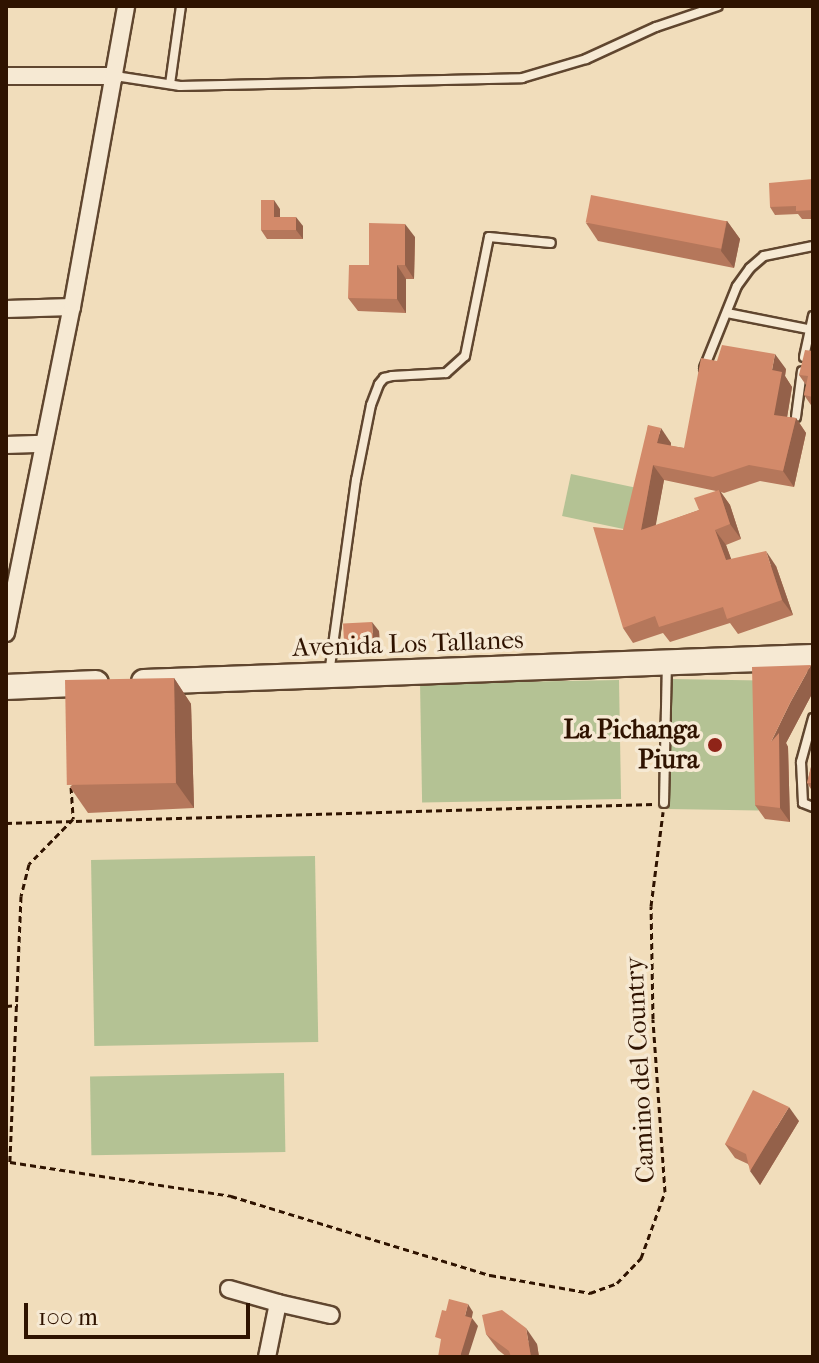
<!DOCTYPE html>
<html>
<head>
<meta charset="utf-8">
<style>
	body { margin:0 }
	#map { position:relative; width:819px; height:1363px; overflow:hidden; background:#f1ddbb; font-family:"IM FELL French Canon",serif }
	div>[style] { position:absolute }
	.green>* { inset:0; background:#b4c294; transform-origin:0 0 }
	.path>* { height:3px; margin-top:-1.5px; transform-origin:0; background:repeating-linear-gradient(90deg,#2f1300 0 6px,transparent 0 10px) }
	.roads { filter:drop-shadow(2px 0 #60462f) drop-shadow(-2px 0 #60462f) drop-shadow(0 2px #60462f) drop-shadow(0 -2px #60462f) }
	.lane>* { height:8px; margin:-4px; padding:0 4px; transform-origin:4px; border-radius:4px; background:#f6e9d3 }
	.street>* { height:16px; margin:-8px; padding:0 8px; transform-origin:8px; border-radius:8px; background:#f6e9d3 }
	.secondary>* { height:24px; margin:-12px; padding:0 12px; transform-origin:12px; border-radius:12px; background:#f6e9d3 }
	.wall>* { inset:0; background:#b5775b }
	.shaded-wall>* { inset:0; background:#94614a }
	.building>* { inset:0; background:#d38a6a; transform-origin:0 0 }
	.dots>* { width:22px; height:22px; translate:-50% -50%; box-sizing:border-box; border:4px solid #f6e9d3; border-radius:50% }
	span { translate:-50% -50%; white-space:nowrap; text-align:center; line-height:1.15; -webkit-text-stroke:7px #f6e9d3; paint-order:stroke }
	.street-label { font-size:26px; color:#2f1300 }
	.poi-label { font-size:26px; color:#2f1300; font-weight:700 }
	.right { translate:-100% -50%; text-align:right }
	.frame { position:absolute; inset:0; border:8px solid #2f1300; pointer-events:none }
	.scale { position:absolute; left:24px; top:1303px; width:226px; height:36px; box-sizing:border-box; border:4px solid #2f1300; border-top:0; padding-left:10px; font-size:24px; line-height:28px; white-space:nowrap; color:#2f1300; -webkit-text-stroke:6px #f6e9d3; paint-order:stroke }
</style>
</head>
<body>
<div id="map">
	<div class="green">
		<i style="left:571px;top:474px;width:70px;height:43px;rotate:12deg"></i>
		<i style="left:671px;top:679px;width:90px;height:130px;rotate:1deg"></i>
		<i style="left:619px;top:680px;width:119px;height:199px;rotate:89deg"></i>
		<i style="left:315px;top:856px;width:186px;height:224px;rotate:89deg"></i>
		<i style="left:284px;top:1073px;width:79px;height:194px;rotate:89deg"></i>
	</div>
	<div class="path">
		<i style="left:71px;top:787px;width:32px;rotate:86deg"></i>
		<i style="left:73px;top:819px;width:63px;rotate:134.4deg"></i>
		<i style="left:29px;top:864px;width:33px;rotate:104deg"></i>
		<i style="left:21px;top:896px;width:266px;rotate:92.4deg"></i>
		<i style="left:10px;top:1162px;width:224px;rotate:8.7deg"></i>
		<i style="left:231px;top:1196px;width:271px;rotate:17deg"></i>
		<i style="left:490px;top:1275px;width:102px;rotate:10.2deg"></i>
		<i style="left:590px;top:1293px;width:29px;rotate:-20deg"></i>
		<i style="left:617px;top:1283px;width:35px;rotate:-46deg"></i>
		<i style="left:641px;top:1258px;width:70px;rotate:-70deg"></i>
		<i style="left:665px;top:1192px;width:173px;rotate:-94deg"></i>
		<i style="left:653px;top:1019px;width:113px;rotate:-91deg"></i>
		<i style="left:651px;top:906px;width:95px;rotate:-82.7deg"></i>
		<i style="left:6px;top:823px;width:648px;rotate:-1.68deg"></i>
		<i style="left:6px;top:1006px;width:12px;rotate:-5deg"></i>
	</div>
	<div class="roads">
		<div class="lane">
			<i style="left:115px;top:76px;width:66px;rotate:8.7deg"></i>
			<i style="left:180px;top:86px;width:342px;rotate:-1.3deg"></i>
			<i style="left:522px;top:78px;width:67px;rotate:-16.5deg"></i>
			<i style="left:586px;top:59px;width:77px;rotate:-24.6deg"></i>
			<i style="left:656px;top:27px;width:65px;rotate:-18.7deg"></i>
			<i style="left:170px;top:84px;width:79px;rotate:-82deg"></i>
			<i style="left:727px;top:313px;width:83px;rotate:11.2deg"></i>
			<i style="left:804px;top:357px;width:42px;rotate:-77.6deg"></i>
			<i style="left:704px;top:368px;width:88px;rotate:-68.1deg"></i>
			<i style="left:737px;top:286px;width:22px;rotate:-54deg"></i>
			<i style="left:750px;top:268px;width:18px;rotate:-41deg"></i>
			<i style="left:764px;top:256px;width:50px;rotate:-11.5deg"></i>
			<i style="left:796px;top:417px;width:46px;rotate:-82.6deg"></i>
			<i style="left:329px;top:674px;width:196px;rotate:-82.1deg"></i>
			<i style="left:356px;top:480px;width:76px;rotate:-78.7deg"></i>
			<i style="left:371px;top:405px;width:22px;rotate:-69deg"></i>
			<i style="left:379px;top:384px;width:8px;rotate:-50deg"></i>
			<i style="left:384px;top:378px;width:8px;rotate:-14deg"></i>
			<i style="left:392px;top:376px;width:54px;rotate:-3.2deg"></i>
			<i style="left:446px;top:373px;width:25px;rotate:-42deg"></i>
			<i style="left:465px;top:356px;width:121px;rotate:-78.6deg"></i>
			<i style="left:489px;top:237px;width:62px;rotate:5.5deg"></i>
			<i style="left:813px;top:718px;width:46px;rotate:105.3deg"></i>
			<i style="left:801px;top:762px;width:41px;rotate:87.2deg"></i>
			<i style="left:803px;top:803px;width:11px;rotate:22deg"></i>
			<i style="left:664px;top:803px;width:139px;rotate:-88.8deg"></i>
		</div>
		<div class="street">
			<i style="left:6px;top:76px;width:109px"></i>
			<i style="left:6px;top:309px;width:66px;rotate:-1.7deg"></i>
			<i style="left:6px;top:445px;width:37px;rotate:-2deg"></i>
			<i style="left:6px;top:633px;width:333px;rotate:-78.6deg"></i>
			<i style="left:72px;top:307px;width:306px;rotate:-79.8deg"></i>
			<i style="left:229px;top:1289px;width:51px;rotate:15.9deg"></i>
			<i style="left:278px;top:1303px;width:55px;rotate:101.5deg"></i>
			<i style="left:278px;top:1303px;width:54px;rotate:12.8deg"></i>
		</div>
		<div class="secondary">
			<i style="left:144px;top:682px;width:669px;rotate:-2.14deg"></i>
			<i style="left:6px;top:687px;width:90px;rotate:-2.5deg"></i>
		</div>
	</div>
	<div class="wall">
		<i style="clip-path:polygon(813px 179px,813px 219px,802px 219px,798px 214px,775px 215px,770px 207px)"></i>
		<i style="clip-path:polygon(280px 209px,280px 217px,303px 226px,303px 239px,267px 239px,261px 230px)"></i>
		<i style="clip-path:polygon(727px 221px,740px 239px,734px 268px,598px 241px,586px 223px)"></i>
		<i style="clip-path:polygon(415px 237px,414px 279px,406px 279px,406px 313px,358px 311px,348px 298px,369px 265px)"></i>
		<i style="clip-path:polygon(813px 351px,813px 408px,804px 395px,806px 385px,799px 375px)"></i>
		<i style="clip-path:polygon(evenodd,786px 369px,785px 376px,792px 387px,787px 417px,796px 418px,806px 433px,794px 487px,760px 481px,724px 493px,721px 492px,730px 505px,741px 539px,726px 545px,731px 559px,776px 566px,793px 615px,738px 634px,730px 623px,670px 642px,663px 633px,633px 643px,623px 628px,648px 425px,671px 443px,671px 446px,684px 448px,786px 369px,664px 480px,716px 491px,699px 510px,655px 526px,664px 480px)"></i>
		<i style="clip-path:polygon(379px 631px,380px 649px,351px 651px,344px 642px)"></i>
		<i style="clip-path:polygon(811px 665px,813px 668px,813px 692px,786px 743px,788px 747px,790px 822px,765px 819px,755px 805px)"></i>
		<i style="clip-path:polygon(174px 678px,191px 704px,194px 808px,88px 813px,70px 787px)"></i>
		<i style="clip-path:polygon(813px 759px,813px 792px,807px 783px)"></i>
		<i style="clip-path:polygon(799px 1121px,760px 1185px,748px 1164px,735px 1158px,725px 1144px)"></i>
		<i style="clip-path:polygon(486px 1334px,537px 1344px,539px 1357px,507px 1357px,498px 1350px)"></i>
	</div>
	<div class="shaded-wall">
		<i style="clip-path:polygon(274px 200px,280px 209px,280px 226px,274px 217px)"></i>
		<i style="clip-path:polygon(296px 217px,303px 226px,303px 239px,296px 230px)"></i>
		<i style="clip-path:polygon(727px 221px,740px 239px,734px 268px,721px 251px)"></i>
		<i style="clip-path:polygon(405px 224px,415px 237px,414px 279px,405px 265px)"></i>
		<i style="clip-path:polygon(397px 265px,406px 279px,406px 313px,397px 299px)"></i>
		<i style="clip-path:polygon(775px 354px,786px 369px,785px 376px,792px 387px,785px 430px,774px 415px,772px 370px)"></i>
		<i style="clip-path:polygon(796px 418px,806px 433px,794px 487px,783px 471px)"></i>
		<i style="clip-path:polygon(661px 428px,671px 443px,668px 459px,657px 443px)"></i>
		<i style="clip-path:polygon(653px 465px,664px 480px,652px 546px,641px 530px)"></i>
		<i style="clip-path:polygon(719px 490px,730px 505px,741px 539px,730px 524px)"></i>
		<i style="clip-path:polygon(715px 530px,726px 545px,737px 575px,726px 560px)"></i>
		<i style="clip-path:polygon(766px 551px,776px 566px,793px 615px,782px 600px)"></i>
		<i style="clip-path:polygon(372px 622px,379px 631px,380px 649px,373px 640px)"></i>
		<i style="clip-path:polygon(811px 665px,813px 668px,813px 692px,786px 743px,788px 747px,790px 822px,780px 808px,771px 742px,790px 703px)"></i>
		<i style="clip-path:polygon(174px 678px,191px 704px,194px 808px,176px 783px)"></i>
		<i style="clip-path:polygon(789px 1107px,799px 1121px,760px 1185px,750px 1171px)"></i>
		<i style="clip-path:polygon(468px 1304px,473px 1312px,471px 1322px,472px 1318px,478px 1326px,468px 1357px,460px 1357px,465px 1316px)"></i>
		<i style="clip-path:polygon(526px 1328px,537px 1344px,539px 1357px,531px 1357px)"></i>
	</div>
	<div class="building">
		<i style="clip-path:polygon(813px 179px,813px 210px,796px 211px,796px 206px,770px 207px,769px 183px)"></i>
		<i style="left:591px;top:195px;width:138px;height:28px;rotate:11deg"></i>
		<i style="clip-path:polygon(261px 200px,274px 200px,274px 217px,296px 217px,296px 230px,261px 230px)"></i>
		<i style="clip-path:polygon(369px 223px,405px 224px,405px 265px,397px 265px,397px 299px,348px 298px,349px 265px,369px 265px)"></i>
		<i style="clip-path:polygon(722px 345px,775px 354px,772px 370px,782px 372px,774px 415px,796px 418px,783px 471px,749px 465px,713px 477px,653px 465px,641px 530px,699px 510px,694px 498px,719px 490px,730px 524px,715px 530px,726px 560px,766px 551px,782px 600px,727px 619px,723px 607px,659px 627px,655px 616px,623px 628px,593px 527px,623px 530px,648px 425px,661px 428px,657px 443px,684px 448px,701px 358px,717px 361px)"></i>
		<i style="clip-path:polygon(805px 350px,813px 351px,813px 397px,804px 395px,808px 376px,799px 375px)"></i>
		<i style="left:372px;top:622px;width:18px;height:29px;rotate:87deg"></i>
		<i style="clip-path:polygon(811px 665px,790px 703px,771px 742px,779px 733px,780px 808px,755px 805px,752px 667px)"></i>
		<i style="left:174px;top:678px;width:105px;height:109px;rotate:89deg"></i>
		<i style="clip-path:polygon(813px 759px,813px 783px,807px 783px)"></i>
		<i style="clip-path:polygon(753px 1090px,789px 1107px,750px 1171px,746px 1154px,725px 1144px)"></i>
		<i style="clip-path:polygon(449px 1299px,468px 1304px,465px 1316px,472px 1318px,460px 1357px,438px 1357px,441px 1339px,435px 1337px,442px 1310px,446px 1311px)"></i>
		<i style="clip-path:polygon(502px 1310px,526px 1328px,531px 1357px,511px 1357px,509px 1351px,486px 1334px,482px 1315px)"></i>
	</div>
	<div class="dots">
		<i style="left:715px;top:745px;background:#8f2418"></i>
	</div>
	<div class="street-label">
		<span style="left:408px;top:644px;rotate:-2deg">Avenida Los Tallanes</span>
		<span style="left:640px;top:1070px;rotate:-93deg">Camino del Country</span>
	</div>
	<div class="poi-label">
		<span class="right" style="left:699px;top:745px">La Pichanga<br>Piura</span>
	</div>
	<div class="frame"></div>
	<div class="scale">100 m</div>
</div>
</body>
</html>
